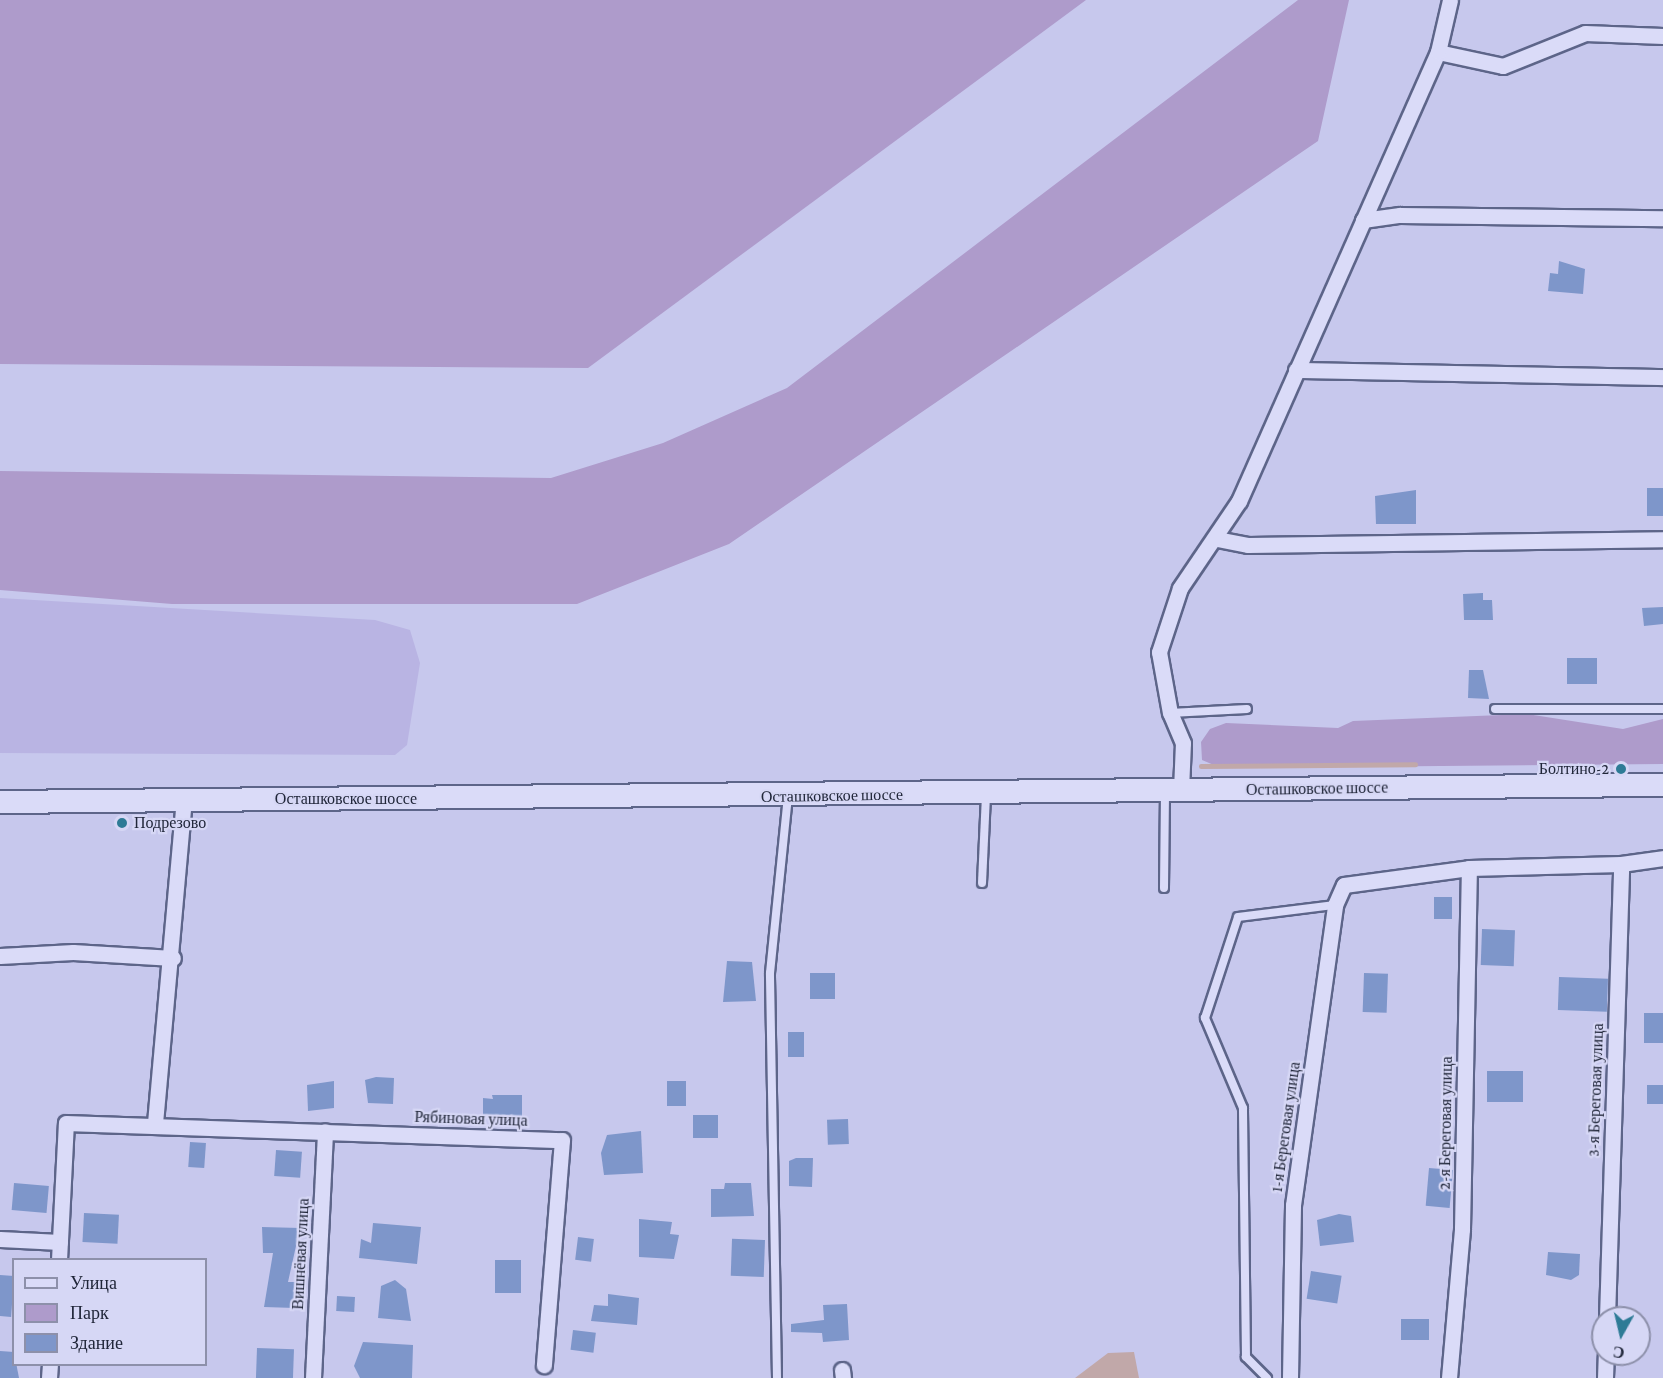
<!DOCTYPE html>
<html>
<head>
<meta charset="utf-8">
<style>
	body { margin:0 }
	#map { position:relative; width:1663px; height:1378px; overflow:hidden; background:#c7c8ed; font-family:"Crimson Pro",serif }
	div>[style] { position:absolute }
	.farmland>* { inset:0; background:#b9b4e3 }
	.green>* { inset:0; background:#ae9bcb }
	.water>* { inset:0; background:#c1a8a9 }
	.stream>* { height:4.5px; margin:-2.25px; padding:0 2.25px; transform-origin:2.25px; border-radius:2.25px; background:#c1a8a9 }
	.building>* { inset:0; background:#7e96ca; transform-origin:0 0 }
	.roads { filter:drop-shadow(2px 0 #5d6589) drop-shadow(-2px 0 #5d6589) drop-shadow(0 2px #5d6589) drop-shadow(0 -2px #5d6589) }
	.lane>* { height:8px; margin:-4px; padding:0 4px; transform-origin:4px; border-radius:4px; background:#dadbf8 }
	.street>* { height:15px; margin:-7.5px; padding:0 7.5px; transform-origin:7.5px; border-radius:7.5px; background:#dadbf8 }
	.secondary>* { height:22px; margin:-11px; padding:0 11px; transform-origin:11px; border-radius:11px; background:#dadbf8 }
	.dots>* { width:16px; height:16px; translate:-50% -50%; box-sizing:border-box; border:3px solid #d6d7f5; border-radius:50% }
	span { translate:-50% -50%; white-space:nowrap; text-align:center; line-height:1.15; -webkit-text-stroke:4.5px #d6d7f5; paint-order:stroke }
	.poi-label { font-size:16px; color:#202639 }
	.right { translate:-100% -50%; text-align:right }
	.left { translate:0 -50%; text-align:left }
	.street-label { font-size:16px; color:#202639 }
	.legend { position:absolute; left:12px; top:1258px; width:195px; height:108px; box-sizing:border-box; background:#d6d7f5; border:2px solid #8d90aa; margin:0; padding:8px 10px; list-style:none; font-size:18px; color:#202639 }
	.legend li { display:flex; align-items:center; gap:12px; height:30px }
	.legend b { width:30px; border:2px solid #8d90aa }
	.north { position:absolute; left:1591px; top:1306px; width:60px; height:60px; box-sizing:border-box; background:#d6d7f5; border:2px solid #8d90aa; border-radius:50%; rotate:188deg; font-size:16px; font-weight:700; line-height:24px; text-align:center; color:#202639 }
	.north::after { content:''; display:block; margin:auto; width:21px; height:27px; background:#2e7b96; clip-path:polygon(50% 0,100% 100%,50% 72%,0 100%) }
</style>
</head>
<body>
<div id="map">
	<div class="farmland">
		<i style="clip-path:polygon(0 598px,375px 620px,410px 630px,420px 663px,407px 745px,395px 755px,0 753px)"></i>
	</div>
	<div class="green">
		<i style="clip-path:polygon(0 0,1086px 0,588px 368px,0 364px)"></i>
		<i style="clip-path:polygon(1298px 0,1349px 0,1318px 141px,729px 544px,577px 604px,172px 604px,0 590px,0 471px,551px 478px,663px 443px,787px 388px)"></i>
		<i style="clip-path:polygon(1527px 714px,1623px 729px,1663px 719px,1663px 764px,1221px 768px,1202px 760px,1201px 742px,1210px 729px,1226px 723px,1338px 728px,1353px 721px)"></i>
	</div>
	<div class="water">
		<i style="clip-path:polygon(1134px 1352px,1139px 1378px,1075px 1378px,1108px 1353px)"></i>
	</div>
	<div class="stream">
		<i style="left:1201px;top:766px;width:214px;rotate:-0.5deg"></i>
	</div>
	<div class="building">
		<i style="clip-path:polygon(1559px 261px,1585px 269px,1583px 294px,1548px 291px,1550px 273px,1558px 274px)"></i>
		<i style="left:1647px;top:488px;width:16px;height:28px"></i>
		<i style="clip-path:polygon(1416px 490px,1416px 524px,1376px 524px,1375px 496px)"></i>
		<i style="clip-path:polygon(1483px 593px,1483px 600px,1492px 600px,1493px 620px,1464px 620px,1463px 594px)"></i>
		<i style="clip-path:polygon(1663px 607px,1663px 624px,1644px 626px,1642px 608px)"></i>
		<i style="left:1567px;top:658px;width:30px;height:26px"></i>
		<i style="clip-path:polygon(1469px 670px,1483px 670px,1489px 699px,1468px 698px)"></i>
		<i style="left:1434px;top:897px;width:18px;height:22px"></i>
		<i style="left:1482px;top:929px;width:33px;height:36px;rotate:2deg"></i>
		<i style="clip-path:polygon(727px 961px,752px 962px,756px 1001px,723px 1002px)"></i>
		<i style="left:810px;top:973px;width:25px;height:26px"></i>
		<i style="left:1364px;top:973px;width:24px;height:39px;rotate:2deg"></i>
		<i style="left:1559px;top:977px;width:49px;height:33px;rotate:2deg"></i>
		<i style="left:1663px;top:1013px;width:30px;height:19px;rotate:90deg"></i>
		<i style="left:804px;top:1032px;width:25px;height:16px;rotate:90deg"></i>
		<i style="left:1523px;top:1071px;width:31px;height:36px;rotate:90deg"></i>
		<i style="clip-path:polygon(376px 1077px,394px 1078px,393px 1104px,368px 1103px,365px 1080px)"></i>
		<i style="clip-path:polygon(334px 1081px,334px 1108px,308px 1111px,307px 1085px)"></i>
		<i style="left:686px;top:1081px;width:25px;height:19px;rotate:90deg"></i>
		<i style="left:1647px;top:1085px;width:16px;height:19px"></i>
		<i style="clip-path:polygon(492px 1095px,522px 1095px,522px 1123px,491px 1122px,492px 1116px,483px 1115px,483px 1098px,493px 1099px)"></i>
		<i style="left:693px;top:1115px;width:25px;height:23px"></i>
		<i style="left:848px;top:1119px;width:25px;height:21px;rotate:88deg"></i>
		<i style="clip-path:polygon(641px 1131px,643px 1173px,604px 1175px,601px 1153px,607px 1135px)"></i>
		<i style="left:190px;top:1142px;width:16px;height:25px;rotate:4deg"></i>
		<i style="left:276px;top:1150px;width:26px;height:26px;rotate:4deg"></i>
		<i style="clip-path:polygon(796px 1158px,813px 1158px,812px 1187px,789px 1186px,789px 1161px)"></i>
		<i style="left:1429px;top:1168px;width:24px;height:38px;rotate:5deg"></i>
		<i style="left:14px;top:1183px;width:35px;height:27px;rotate:5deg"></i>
		<i style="clip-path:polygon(725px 1183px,751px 1183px,754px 1216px,711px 1217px,711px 1189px,724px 1189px)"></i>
		<i style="left:84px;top:1213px;width:35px;height:29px;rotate:3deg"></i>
		<i style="clip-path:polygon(1339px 1214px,1351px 1216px,1354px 1242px,1320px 1246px,1317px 1220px)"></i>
		<i style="clip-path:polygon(639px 1219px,672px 1222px,670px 1234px,679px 1235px,674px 1259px,639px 1257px)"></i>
		<i style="clip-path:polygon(373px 1223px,421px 1227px,417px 1264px,359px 1258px,361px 1239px,371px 1243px)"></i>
		<i style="clip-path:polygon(262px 1227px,300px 1228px,288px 1282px,297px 1282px,295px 1308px,264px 1307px,273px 1253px,263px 1253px)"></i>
		<i style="left:578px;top:1237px;width:16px;height:23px;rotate:7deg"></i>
		<i style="left:765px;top:1240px;width:37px;height:33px;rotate:92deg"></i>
		<i style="clip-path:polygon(1548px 1252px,1580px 1254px,1579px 1275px,1571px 1280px,1546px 1275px)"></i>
		<i style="left:495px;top:1260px;width:26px;height:33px"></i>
		<i style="left:1311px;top:1271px;width:31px;height:28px;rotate:9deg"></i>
		<i style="left:0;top:1275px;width:14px;height:41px;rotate:4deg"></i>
		<i style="clip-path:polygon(395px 1280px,406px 1289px,411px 1321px,378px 1318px,381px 1286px)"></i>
		<i style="clip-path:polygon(608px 1294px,639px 1298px,637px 1325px,591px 1321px,594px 1305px,608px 1306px)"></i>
		<i style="left:337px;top:1296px;width:18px;height:15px;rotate:3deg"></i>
		<i style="clip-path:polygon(847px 1304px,849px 1340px,823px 1342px,822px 1333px,791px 1332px,791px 1324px,824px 1320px,823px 1305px)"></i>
		<i style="left:1401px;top:1319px;width:28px;height:21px"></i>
		<i style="left:573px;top:1330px;width:23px;height:20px;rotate:7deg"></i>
		<i style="clip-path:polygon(363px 1342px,413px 1345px,412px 1378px,360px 1378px,354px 1366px)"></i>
		<i style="left:257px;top:1348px;width:37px;height:30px;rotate:2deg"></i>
		<i style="clip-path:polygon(0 1351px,14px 1352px,19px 1378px,0 1378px)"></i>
	</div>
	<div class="roads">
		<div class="lane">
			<i style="left:1495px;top:709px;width:168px"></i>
			<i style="left:1170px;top:713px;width:77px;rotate:-3deg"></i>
			<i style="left:982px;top:883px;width:88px;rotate:-87.4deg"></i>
			<i style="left:1164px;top:888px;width:96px;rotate:-89.4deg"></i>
			<i style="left:777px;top:1378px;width:405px;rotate:-91deg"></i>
			<i style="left:770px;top:973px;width:177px;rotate:-84.2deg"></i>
			<i style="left:1267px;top:1378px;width:30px;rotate:-135deg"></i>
			<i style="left:1246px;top:1357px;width:249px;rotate:-90.7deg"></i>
			<i style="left:1243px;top:1108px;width:98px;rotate:-112.9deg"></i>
			<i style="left:1205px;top:1018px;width:106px;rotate:-71.9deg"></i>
			<i style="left:1238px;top:917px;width:98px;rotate:-7.1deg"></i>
		</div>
		<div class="street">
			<i style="left:1438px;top:52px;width:66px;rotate:12.2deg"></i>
			<i style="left:1503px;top:66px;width:88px;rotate:-21.9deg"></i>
			<i style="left:1585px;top:33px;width:78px;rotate:2.2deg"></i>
			<i style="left:1363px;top:220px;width:37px;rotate:-8deg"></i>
			<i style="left:1400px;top:215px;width:263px;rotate:0.7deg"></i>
			<i style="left:1296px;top:370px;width:367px;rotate:1.1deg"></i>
			<i style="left:1217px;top:539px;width:32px;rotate:11deg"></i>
			<i style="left:1248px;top:545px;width:415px;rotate:-0.8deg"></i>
			<i style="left:1181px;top:790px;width:47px;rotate:-87.6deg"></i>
			<i style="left:1183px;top:743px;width:33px;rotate:-113deg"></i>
			<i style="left:1170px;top:713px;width:62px;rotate:-100.2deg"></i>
			<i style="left:1159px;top:652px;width:67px;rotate:-71.8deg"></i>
			<i style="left:1180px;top:588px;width:105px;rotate:-55.9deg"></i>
			<i style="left:1239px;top:501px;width:491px;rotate:-66.1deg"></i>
			<i style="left:1438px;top:52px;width:53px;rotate:-77deg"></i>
			<i style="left:0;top:956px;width:73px;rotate:-3.1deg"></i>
			<i style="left:73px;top:952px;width:100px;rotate:3.4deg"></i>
			<i style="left:155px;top:1123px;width:324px;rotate:-84.9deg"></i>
			<i style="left:0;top:1239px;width:60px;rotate:2.9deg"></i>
			<i style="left:59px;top:1260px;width:137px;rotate:-87.1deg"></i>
			<i style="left:66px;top:1123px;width:496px;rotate:2deg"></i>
			<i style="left:562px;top:1140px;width:226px;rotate:94.6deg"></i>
			<i style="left:1607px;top:1318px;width:454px;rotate:-88.2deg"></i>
			<i style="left:842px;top:1370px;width:8px;rotate:83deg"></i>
			<i style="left:49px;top:1378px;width:14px;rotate:-86deg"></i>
			<i style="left:313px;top:1378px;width:247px;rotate:-87.2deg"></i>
			<i style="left:1290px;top:1378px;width:173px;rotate:-89deg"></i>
			<i style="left:1293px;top:1205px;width:303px;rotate:-82deg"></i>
			<i style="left:1335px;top:905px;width:22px;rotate:-66deg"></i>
			<i style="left:1344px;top:885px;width:126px;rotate:-7.7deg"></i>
			<i style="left:1469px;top:868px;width:152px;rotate:-1.5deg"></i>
			<i style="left:1621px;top:864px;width:42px;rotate:-8.1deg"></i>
			<i style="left:1449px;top:1378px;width:150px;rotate:-85deg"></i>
			<i style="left:1462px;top:1229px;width:361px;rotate:-88.9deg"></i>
			<i style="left:1605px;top:1378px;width:24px;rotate:-88deg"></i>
		</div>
		<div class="secondary">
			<i style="left:0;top:802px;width:1663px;rotate:-0.59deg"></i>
		</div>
	</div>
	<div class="dots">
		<i style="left:1621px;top:769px;background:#2e7b96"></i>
		<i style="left:122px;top:823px;background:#2e7b96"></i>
	</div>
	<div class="poi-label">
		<span class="right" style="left:1609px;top:769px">Болтино-2</span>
		<span class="left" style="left:134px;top:823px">Подрезово</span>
	</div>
	<div class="street-label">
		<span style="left:1317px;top:789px;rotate:-1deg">Осташковское шоссе</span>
		<span style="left:832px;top:796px;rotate:-1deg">Осташковское шоссе</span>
		<span style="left:346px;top:799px">Осташковское шоссе</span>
		<span style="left:1596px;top:1090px;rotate:-88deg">3-я Береговая улица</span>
		<span style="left:471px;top:1119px;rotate:2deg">Рябиновая улица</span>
		<span style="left:1446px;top:1123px;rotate:-89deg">2-я Береговая улица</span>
		<span style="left:1286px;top:1127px;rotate:-82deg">1-я Береговая улица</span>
		<span style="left:301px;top:1254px;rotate:-87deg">Вишнёвая улица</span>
	</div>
	<ul class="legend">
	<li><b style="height:8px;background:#dadbf8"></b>Улица</li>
	<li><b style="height:16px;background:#ae9bcb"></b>Парк</li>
	<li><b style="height:16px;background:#7e96ca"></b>Здание</li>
	</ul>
	<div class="north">С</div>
</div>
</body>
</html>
